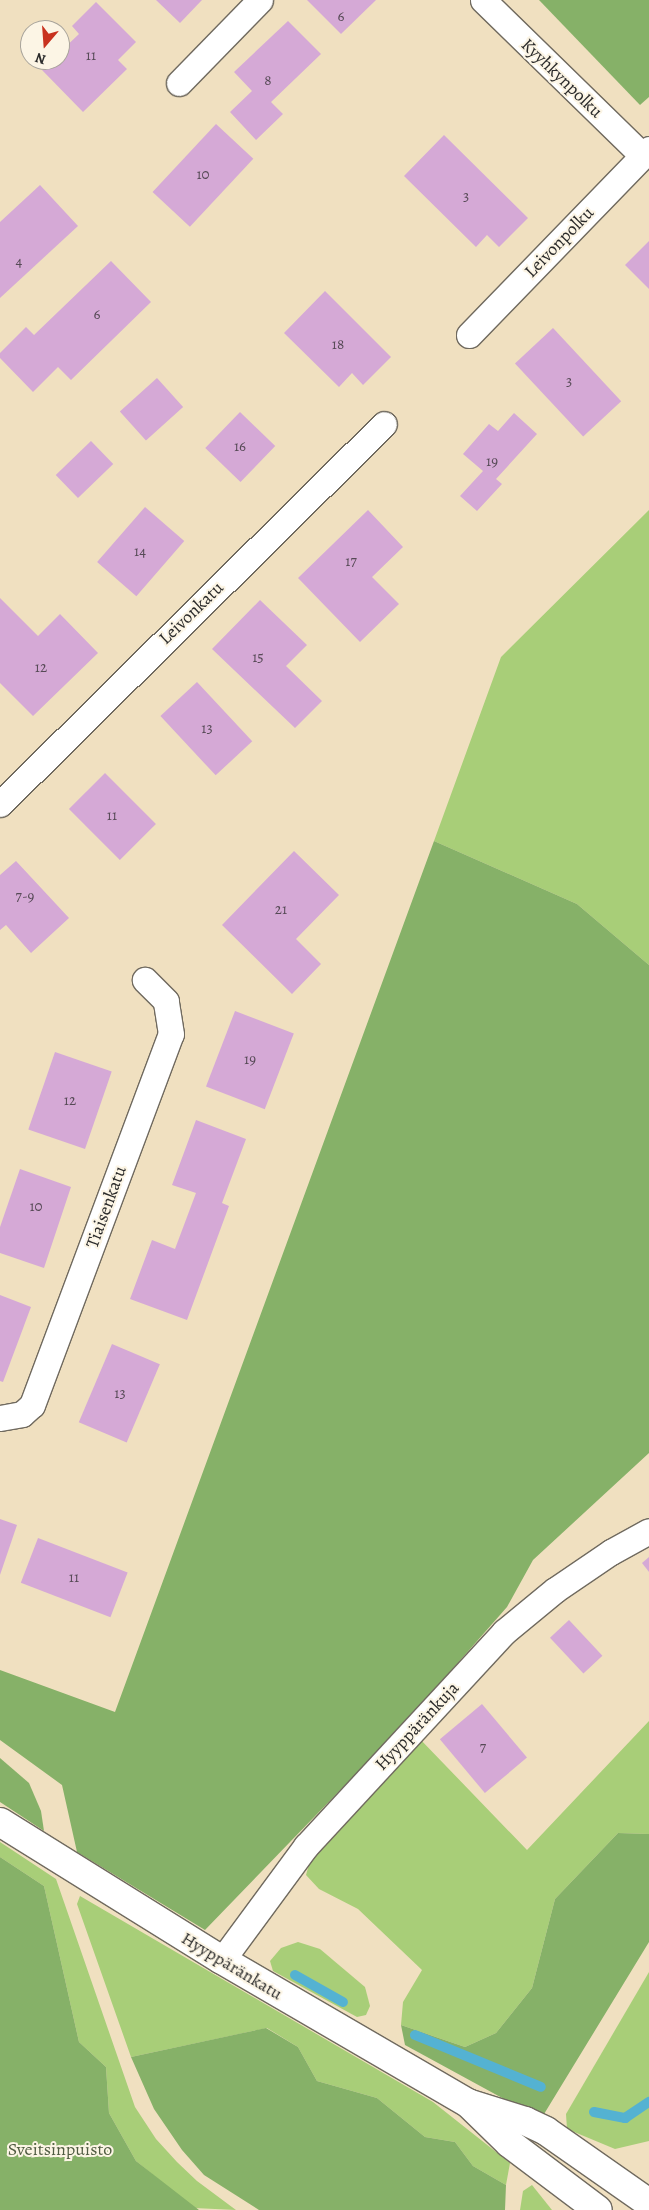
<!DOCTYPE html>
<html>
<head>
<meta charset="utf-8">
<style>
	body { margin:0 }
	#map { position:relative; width:649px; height:2210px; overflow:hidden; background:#f0e0c0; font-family:Alegreya,serif }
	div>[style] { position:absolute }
	.green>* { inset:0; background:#a8ce78 }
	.forest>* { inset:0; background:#86b168 }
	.stream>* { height:10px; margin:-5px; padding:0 5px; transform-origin:5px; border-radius:5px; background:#54b2d2 }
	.building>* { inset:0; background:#d5a9d6; transform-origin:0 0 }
	.roads { filter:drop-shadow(1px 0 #706a5f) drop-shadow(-1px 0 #706a5f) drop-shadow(0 1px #706a5f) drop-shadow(0 -1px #706a5f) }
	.minor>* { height:25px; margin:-12.5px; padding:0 12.5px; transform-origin:12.5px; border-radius:12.5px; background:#fff }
	.tertiary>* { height:28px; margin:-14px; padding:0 14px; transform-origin:14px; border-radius:14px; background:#fff }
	span { translate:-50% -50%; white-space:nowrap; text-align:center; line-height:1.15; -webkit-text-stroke:4px #fcf5e5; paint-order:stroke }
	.number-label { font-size:15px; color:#564a56 }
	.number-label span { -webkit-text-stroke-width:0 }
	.street-label { font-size:18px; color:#2b2b2b }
	.park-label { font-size:18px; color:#505c42 }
	.north { position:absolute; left:20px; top:20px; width:50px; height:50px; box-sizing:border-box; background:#fcf5e5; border:1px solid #a8a49b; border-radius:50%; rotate:198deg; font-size:14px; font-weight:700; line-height:20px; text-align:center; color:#2b2b2b }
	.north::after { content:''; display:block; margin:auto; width:18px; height:22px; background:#c8321e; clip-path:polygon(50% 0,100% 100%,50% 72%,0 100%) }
</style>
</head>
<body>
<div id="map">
	<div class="green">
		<i style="clip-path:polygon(649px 510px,649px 965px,577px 904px,434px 841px,501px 657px)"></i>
		<i style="clip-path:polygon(649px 1721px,649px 1834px,618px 1833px,555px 1899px,532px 1988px,496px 2033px,465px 2047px,401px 2025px,403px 2002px,422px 1970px,358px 1909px,319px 1889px,306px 1875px,313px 1850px,418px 1737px,527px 1850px)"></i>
		<i style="clip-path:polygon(0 1842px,56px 1879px,135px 2107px,156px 2139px,177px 2162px,197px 2181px,236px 2210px,194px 2208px,136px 2161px,109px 2113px,106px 2067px,79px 2042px,44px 1886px,0 1857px)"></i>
		<i style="clip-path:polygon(80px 1896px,433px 2102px,510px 2163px,506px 2185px,473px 2166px,455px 2142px,425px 2137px,377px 2098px,317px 2081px,298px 2047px,267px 2028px,131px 2057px,77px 1904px)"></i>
		<i style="clip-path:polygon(298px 1942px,320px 1949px,365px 1987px,370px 2006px,366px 2015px,357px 2017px,273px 1971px,270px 1961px,281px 1948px)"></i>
		<i style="clip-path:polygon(649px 1972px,649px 2141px,615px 2149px,567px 2129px,566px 2114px)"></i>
		<i style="clip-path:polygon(532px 2185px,552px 2210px,520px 2210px,523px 2191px)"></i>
	</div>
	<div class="forest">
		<i style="clip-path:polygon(539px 0,649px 0,649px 97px,640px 105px)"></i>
		<i style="clip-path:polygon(434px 841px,577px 904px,649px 965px,649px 1453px,533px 1560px,507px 1607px,405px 1723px,205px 1930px,77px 1852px,62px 1785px,0 1740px,0 1670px,115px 1712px)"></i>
		<i style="clip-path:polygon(0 1758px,29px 1783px,41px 1811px,44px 1831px,0 1802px)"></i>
		<i style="clip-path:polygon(618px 1833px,649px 1834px,649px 1942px,541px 2119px,405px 2045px,401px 2025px,465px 2047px,496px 2033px,532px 1988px,555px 1899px)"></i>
		<i style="clip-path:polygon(0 1857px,44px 1886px,79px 2042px,106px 2067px,109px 2113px,136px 2161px,199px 2210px,0 2210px)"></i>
		<i style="clip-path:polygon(266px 2028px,298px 2047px,317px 2081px,377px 2098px,425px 2137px,455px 2142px,473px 2166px,506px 2185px,505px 2210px,259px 2210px,204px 2175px,182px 2150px,154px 2109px,131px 2057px)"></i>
	</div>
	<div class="stream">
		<i style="left:295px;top:1975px;width:55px;rotate:29.4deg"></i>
		<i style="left:415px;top:2035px;width:136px;rotate:22.4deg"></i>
		<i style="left:594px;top:2112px;width:32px;rotate:11deg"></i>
		<i style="left:625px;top:2118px;width:29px;rotate:-34deg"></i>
	</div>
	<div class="building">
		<i style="clip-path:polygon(156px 0,202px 0,180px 23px)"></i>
		<i style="clip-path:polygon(307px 0,376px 0,341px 34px)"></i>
		<i style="clip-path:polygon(96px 2px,136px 42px,118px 60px,127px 69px,83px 112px,42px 70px,52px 60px,60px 60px,60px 52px,79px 34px,72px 26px)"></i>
		<i style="clip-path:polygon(288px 21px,321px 54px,271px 102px,283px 114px,256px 140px,230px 112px,252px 91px,234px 72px)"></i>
		<i style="left:216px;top:124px;width:51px;height:93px;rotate:43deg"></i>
		<i style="clip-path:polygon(444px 135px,528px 218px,499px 247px,487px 235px,476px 247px,404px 176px)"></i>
		<i style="clip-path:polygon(40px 185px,78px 226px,0 298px,0 222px)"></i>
		<i style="clip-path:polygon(649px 241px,649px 289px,625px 265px)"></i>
		<i style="clip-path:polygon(111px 261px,151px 302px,71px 380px,58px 367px,33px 392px,0 358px,0 353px,26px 327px,34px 335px)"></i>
		<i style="clip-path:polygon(325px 291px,391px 357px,363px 385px,352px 373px,339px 387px,284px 333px)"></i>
		<i style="left:553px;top:328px;width:100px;height:52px;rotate:47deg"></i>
		<i style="left:157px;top:378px;width:39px;height:50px;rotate:48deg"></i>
		<i style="left:240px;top:412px;width:49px;height:50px;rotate:44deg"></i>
		<i style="clip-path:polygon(514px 413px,537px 434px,496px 479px,502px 484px,477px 511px,460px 496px,483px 471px,463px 454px,489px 424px,498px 431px)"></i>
		<i style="left:91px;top:441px;width:32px;height:49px;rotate:46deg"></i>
		<i style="left:145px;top:507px;width:52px;height:73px;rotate:41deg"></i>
		<i style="clip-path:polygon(368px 510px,403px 547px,372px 577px,399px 604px,360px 642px,298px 578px)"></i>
		<i style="clip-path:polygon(0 598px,38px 636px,60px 614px,98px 653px,33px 716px,0 683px)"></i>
		<i style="clip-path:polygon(260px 600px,307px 645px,286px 666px,322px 701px,295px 728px,212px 649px)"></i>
		<i style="left:197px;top:682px;width:81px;height:50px;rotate:47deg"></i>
		<i style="left:105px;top:773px;width:72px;height:51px;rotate:45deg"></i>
		<i style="clip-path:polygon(294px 851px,339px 895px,296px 939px,321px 964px,292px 994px,222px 925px)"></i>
		<i style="clip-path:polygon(16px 861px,69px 918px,31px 953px,6px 925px,0 930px,0 875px)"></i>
		<i style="left:235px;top:1011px;width:63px;height:81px;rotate:21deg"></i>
		<i style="left:55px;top:1052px;width:60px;height:82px;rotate:19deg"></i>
		<i style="clip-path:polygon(196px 1120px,246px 1139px,222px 1203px,229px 1206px,187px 1320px,130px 1299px,152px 1240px,175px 1249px,196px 1193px,172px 1185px)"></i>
		<i style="clip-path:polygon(20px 1169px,71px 1187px,44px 1268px,0 1253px,0 1227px)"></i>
		<i style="clip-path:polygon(0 1295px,31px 1307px,3px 1382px,0 1381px)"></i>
		<i style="left:112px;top:1344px;width:52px;height:85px;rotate:23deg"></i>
		<i style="clip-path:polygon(0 1519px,17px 1525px,0 1575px)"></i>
		<i style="left:38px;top:1538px;width:96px;height:48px;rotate:21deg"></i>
		<i style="clip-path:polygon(649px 1557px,649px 1572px,642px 1563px)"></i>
		<i style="left:569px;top:1620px;width:49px;height:26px;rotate:47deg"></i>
		<i style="left:482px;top:1704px;width:70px;height:55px;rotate:50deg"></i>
	</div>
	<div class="roads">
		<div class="minor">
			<i style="left:483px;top:0;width:222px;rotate:44.3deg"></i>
			<i style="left:179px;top:83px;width:116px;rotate:-45.7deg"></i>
			<i style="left:469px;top:335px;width:259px;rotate:-45.9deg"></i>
			<i style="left:0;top:804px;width:540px;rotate:-44.7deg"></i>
			<i style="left:0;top:1418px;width:22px;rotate:-10deg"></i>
			<i style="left:22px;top:1414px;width:13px;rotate:-42deg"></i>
			<i style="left:32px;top:1405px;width:396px;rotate:-69.5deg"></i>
			<i style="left:171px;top:1034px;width:33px;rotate:-99deg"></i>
			<i style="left:166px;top:1001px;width:30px;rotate:-135deg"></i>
			<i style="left:222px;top:1960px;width:142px;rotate:-53.6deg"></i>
			<i style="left:306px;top:1846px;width:292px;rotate:-47.2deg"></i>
			<i style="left:504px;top:1632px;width:66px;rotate:-39.5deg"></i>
			<i style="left:555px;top:1590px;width:68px;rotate:-34.2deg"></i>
			<i style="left:611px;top:1552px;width:43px;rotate:-28.9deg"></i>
		</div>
		<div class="tertiary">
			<i style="left:0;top:1822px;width:261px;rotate:31.9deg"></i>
			<i style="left:222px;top:1960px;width:285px;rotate:30.2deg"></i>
			<i style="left:468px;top:2103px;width:57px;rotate:44.3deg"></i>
			<i style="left:509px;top:2143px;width:111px;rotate:37deg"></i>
			<i style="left:471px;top:2104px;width:57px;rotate:17.5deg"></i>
			<i style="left:525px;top:2121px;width:23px;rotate:25deg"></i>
			<i style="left:546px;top:2131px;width:126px;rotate:35deg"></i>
		</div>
	</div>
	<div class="number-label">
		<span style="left:341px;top:17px">6</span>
		<span style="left:91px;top:56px">11</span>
		<span style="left:268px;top:81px">8</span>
		<span style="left:203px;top:175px">10</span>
		<span style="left:466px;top:197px">3</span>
		<span style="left:19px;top:262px">4</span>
		<span style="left:97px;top:315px">6</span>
		<span style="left:338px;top:345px">18</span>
		<span style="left:569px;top:382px">3</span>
		<span style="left:240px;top:447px">16</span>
		<span style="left:492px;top:462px">19</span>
		<span style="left:140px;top:552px">14</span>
		<span style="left:351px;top:562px">17</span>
		<span style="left:258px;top:658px">15</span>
		<span style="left:41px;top:668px">12</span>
		<span style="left:207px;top:729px">13</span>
		<span style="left:112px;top:816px">11</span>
		<span style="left:25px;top:897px">7-9</span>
		<span style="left:281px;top:910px">21</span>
		<span style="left:250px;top:1060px">19</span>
		<span style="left:70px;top:1101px">12</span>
		<span style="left:36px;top:1207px">10</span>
		<span style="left:120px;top:1394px">13</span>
		<span style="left:74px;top:1578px">11</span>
		<span style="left:483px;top:1748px">7</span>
	</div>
	<div class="street-label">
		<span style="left:562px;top:78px;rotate:44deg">Kyyhkynpolku</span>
		<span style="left:559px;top:242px;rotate:-46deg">Leivonpolku</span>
		<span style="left:191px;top:613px;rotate:-44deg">Leivonkatu</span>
		<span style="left:106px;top:1207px;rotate:-70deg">Tiaisenkatu</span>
		<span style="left:417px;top:1726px;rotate:-47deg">Hyyppäränkuja</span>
		<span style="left:232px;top:1966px;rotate:31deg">Hyyppäränkatu</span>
	</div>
	<div class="park-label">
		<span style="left:60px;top:2149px">Sveitsinpuisto</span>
	</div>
	<div class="north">N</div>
</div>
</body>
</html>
